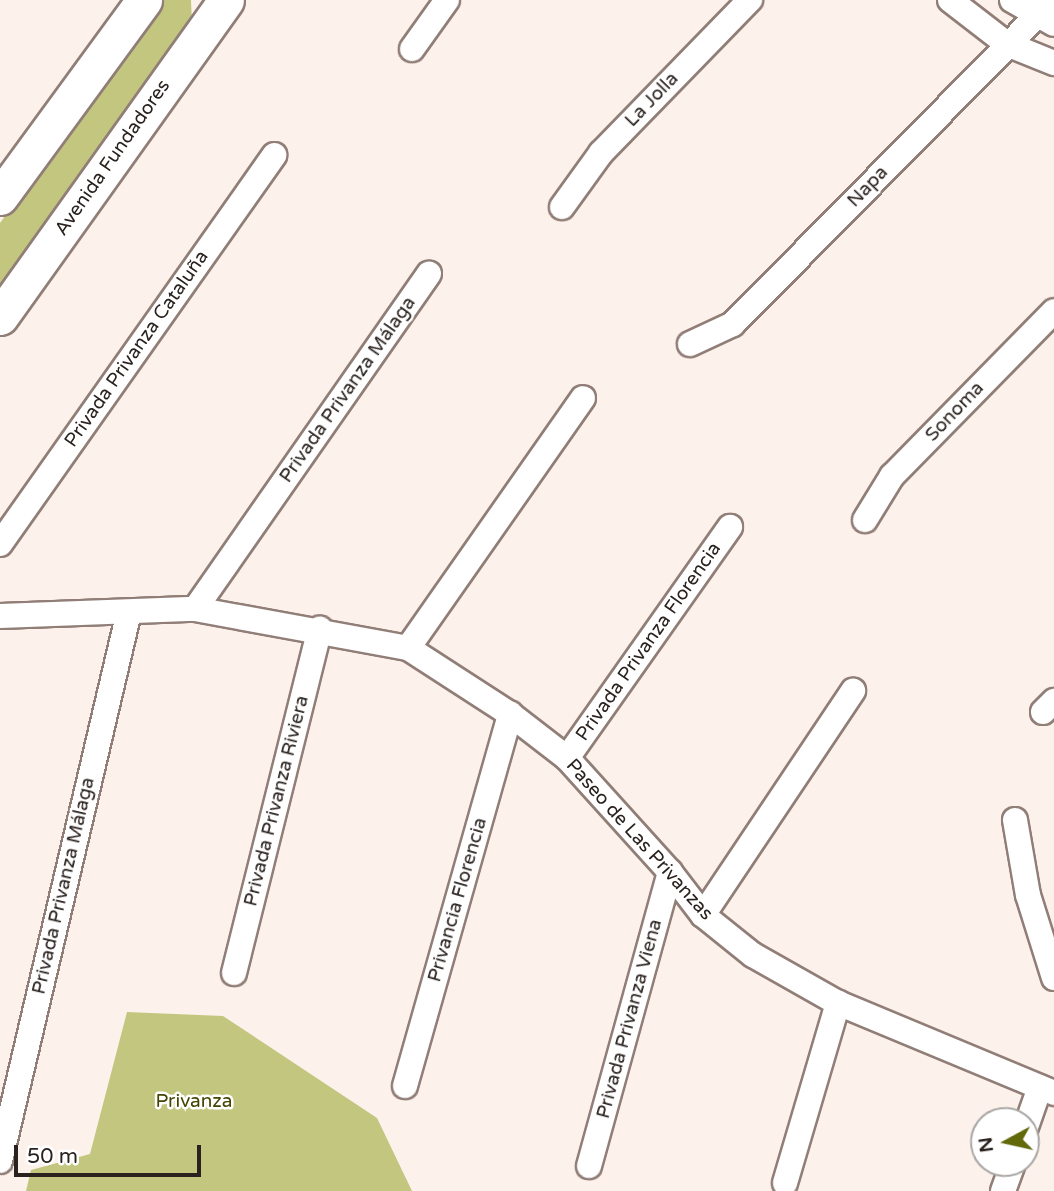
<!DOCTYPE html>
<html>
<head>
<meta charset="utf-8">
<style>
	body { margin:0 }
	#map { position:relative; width:1054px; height:1191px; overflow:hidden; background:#fdf1ec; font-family:"Varela Round",sans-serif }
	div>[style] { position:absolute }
	.green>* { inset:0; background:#c3c67f }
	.roads { filter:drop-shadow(2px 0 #907e77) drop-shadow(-2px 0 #907e77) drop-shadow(0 2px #907e77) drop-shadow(0 -2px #907e77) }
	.street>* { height:24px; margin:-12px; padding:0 12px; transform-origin:12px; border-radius:12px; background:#fff }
	.secondary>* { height:35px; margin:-17.5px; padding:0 17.5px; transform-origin:17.5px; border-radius:17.5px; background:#fff }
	span { translate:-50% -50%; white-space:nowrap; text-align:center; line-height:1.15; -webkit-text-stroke:5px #fff; paint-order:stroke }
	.street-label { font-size:19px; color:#29221f }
	.park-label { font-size:19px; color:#444502 }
	.north { position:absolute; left:970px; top:1107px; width:70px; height:70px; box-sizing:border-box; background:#fff; border:2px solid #a9a7a5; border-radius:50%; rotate:262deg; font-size:19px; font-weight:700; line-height:28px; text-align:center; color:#29221f }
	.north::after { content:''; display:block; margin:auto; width:24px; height:32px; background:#61690b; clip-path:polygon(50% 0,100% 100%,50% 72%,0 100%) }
	.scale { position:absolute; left:14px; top:1145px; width:187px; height:32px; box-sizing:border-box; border:4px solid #29221f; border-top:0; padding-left:9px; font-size:21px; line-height:24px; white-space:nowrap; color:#29221f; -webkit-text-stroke:5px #fff; paint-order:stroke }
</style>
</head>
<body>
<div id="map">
	<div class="green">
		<i style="clip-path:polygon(159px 0,191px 0,192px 23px,0 286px,0 223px)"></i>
		<i style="clip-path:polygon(127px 1012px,223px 1016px,377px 1118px,412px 1191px,26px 1191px,31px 1170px,90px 1154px)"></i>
	</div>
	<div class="roads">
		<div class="street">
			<i style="left:950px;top:0;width:72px;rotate:37.7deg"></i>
			<i style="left:1007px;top:44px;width:51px;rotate:22deg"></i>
			<i style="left:1012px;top:0;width:48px;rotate:29.7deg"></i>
			<i style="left:412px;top:49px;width:60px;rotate:-54.5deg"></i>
			<i style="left:562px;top:207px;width:67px;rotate:-54.2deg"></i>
			<i style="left:601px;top:153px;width:214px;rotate:-45.8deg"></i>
			<i style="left:690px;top:344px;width:47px;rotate:-24.9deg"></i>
			<i style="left:733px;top:324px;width:455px;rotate:-45.4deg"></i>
			<i style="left:865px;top:520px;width:52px;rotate:-58.5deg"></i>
			<i style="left:892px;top:476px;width:231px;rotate:-45.5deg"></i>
			<i style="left:0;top:544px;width:476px;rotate:-54.8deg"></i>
			<i style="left:195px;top:609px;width:409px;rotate:-55.1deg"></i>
			<i style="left:0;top:616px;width:195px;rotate:-2.1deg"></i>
			<i style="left:195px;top:609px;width:217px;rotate:10.4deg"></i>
			<i style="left:408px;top:648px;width:121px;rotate:32.9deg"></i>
			<i style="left:510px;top:714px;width:72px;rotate:37.7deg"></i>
			<i style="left:567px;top:758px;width:154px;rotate:47.9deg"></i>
			<i style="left:670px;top:872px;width:54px;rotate:52.5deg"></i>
			<i style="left:703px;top:915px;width:64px;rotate:38.7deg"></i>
			<i style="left:753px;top:955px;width:98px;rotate:29.5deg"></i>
			<i style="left:838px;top:1003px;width:234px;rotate:22.6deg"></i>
			<i style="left:408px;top:648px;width:305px;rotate:-55deg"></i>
			<i style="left:1043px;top:712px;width:16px;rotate:-45deg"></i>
			<i style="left:567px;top:758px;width:283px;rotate:-54.8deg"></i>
			<i style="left:1015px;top:820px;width:76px;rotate:80.2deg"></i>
			<i style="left:1028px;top:895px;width:87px;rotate:72.6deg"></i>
			<i style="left:703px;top:915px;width:270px;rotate:-56.2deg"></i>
			<i style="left:234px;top:973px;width:355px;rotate:-76deg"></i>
			<i style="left:405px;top:1086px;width:387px;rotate:-74.2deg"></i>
			<i style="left:1026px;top:1127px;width:42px;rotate:-70.7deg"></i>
			<i style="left:0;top:1161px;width:564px;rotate:-76.78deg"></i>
			<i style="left:589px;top:1166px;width:305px;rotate:-74.6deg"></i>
			<i style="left:785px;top:1183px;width:188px;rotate:-73.6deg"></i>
			<i style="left:1003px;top:1191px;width:30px;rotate:-70deg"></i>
		</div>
		<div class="secondary">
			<i style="left:0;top:197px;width:244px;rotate:-53.8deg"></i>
			<i style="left:0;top:317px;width:389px;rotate:-54.5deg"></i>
		</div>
	</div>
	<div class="street-label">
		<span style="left:652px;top:100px;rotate:-46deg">La Jolla</span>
		<span style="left:113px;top:158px;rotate:-55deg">Avenida Fundadores</span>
		<span style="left:868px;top:187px;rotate:-46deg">Napa</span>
		<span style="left:137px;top:349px;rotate:-55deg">Privada Privanza Cataluña</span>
		<span style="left:348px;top:390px;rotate:-55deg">Privada Privanza Málaga</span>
		<span style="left:955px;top:412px;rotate:-46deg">Sonoma</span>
		<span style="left:649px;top:642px;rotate:-55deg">Privada Privanza Florencia</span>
		<span style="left:277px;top:801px;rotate:-76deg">Privada Privanza Riviera</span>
		<span style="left:639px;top:840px;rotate:48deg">Paseo de Las Privanzas</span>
		<span style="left:64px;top:886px;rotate:-77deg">Privada Privanza Málaga</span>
		<span style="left:458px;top:900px;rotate:-74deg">Privancia Florencia</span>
		<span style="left:630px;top:1019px;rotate:-75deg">Privada Privanza Viena</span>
	</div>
	<div class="park-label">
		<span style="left:194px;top:1102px">Privanza</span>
	</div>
	<div class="north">N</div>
	<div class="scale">50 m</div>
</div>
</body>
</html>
